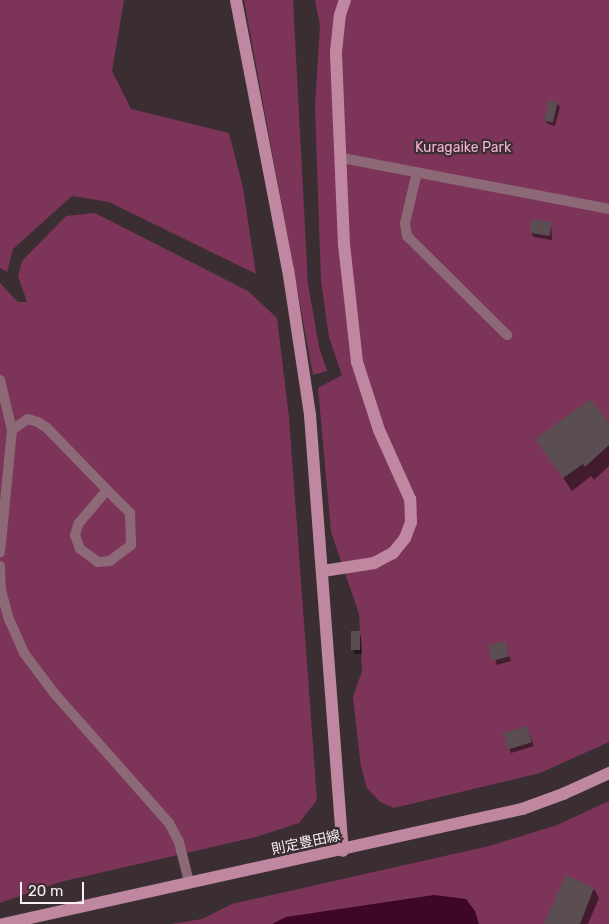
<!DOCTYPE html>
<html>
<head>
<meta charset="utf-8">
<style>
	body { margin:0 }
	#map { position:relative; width:609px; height:924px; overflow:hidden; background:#3a2e33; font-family:Rubik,"Noto Sans JP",sans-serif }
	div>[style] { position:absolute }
	.green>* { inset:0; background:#7c3458 }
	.water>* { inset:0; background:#3d0725 }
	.shadow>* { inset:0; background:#0007 }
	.building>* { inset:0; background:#5b4e53; transform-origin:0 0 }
	.lane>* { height:10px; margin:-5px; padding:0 5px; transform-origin:5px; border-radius:5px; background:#8d6978 }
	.secondary>* { height:12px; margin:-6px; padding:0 6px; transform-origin:6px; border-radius:6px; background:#c088a0 }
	span { translate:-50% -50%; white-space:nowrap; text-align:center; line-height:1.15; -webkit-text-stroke:4.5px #3a2e33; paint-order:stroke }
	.park-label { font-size:14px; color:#f6b4d0 }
	.street-label { font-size:14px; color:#f7eff2 }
	.scale { position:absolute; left:20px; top:882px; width:64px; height:22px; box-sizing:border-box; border:2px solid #f7eff2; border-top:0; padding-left:6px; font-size:15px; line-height:18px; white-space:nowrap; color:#f7eff2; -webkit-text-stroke:4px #3a2e33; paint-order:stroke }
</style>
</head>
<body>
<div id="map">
	<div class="green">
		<i style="clip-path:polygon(0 0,124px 0,112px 71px,131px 109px,229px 133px,243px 188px,256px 274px,109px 202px,72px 196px,13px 249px,7px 272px,0 268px)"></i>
		<i style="clip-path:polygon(244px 0,293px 0,308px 284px,319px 347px,327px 371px,313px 375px)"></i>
		<i style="clip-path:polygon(315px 0,609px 0,609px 742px,540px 773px,394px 808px,380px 802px,367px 788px,361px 767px,353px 697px,362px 671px,359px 614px,331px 532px,318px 388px,342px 375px,329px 337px,321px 281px,315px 107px,320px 25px)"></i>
		<i style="clip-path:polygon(95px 213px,248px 291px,277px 318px,289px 417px,317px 800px,299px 823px,256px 837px,60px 882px,0 903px,0 283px,18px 302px,27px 302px,18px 276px,22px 261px,66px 216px)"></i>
		<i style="clip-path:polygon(609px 801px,609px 924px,171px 924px,202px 919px,232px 904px,489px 846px,557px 825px)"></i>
	</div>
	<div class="water">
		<i style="clip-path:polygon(434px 895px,466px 899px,475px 911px,479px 924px,272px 924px,286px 917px)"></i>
	</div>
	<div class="shadow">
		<i style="clip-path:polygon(557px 103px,560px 107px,555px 126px,548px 124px,545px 120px)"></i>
		<i style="clip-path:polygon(551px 223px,552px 240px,534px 237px,531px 233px)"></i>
		<i style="clip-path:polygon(609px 426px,609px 466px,594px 480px,591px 476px,572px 491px,537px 440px)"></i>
		<i style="clip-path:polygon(352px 632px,359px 632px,361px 637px,362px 654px,355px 654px,353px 650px)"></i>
		<i style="clip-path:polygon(490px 646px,506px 647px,511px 661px,497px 665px)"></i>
		<i style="clip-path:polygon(527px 727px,534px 746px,511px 753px,509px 748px)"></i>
		<i style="clip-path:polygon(594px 889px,599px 898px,588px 924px,545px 924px)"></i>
	</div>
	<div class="building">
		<i style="left:549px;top:100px;width:9px;height:21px;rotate:13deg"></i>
		<i style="left:532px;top:219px;width:20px;height:14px;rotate:9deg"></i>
		<i style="clip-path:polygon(591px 399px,609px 424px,609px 445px,585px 467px,583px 464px,563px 478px,535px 439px)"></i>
		<i style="left:351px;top:631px;width:9px;height:19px"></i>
		<i style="left:505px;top:641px;width:16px;height:18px;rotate:75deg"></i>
		<i style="left:527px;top:726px;width:17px;height:25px;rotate:73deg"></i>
		<i style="clip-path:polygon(566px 875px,594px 888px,580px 924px,544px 924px)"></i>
	</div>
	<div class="lane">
		<i style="left:342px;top:158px;width:272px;rotate:10.8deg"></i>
		<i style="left:417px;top:172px;width:52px;rotate:103.2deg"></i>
		<i style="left:405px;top:223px;width:13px;rotate:81deg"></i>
		<i style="left:407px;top:236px;width:141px;rotate:44.7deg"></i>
		<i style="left:0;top:380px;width:51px;rotate:76.5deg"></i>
		<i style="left:12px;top:430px;width:123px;rotate:95.6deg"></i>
		<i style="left:12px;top:430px;width:19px;rotate:-35deg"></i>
		<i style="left:28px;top:419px;width:10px;rotate:17deg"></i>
		<i style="left:38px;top:422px;width:11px;rotate:34deg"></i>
		<i style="left:47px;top:428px;width:86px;rotate:45.9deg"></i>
		<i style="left:107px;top:490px;width:33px;rotate:45deg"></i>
		<i style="left:130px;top:513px;width:32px;rotate:88deg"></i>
		<i style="left:131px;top:545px;width:26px;rotate:143deg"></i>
		<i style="left:110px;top:561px;width:12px;rotate:175deg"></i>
		<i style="left:98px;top:562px;width:22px;rotate:-144deg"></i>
		<i style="left:80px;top:549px;width:15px;rotate:-110deg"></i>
		<i style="left:75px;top:535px;width:13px;rotate:-72deg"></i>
		<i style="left:79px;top:523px;width:43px;rotate:-49.7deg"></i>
		<i style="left:0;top:566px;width:24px;rotate:88deg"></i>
		<i style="left:1px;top:590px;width:30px;rotate:75deg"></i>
		<i style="left:9px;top:619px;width:37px;rotate:66deg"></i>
		<i style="left:24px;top:653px;width:50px;rotate:53.1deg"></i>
		<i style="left:54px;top:693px;width:174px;rotate:48.5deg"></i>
		<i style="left:169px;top:823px;width:21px;rotate:62deg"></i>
		<i style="left:179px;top:842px;width:41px;rotate:76deg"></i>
	</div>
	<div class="secondary">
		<i style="left:236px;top:0;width:274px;rotate:79.1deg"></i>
		<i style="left:288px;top:269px;width:148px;rotate:81.4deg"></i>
		<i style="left:310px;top:415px;width:437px;rotate:85.7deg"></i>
		<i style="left:323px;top:571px;width:52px;rotate:-8.9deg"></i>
		<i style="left:374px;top:563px;width:21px;rotate:-28deg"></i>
		<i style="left:393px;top:553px;width:19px;rotate:-51deg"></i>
		<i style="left:405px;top:538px;width:17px;rotate:-69deg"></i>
		<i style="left:411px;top:522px;width:23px;rotate:-92deg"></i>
		<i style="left:410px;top:499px;width:76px;rotate:-114.2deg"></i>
		<i style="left:379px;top:430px;width:71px;rotate:-107.9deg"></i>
		<i style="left:357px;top:362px;width:118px;rotate:-96.3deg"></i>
		<i style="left:344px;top:245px;width:193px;rotate:-92.4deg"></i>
		<i style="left:336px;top:52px;width:37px;rotate:-84deg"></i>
		<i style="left:340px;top:15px;width:16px;rotate:-72deg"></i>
		<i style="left:3px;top:924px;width:532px;rotate:-12.49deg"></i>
		<i style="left:522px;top:809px;width:44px;rotate:-20.1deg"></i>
		<i style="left:563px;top:794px;width:51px;rotate:-24.5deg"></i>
	</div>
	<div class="park-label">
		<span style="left:463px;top:148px">Kuragaike Park</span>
	</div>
	<div class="street-label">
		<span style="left:306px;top:843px;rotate:-12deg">則定豊田線</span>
	</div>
	<div class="scale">20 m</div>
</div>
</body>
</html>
